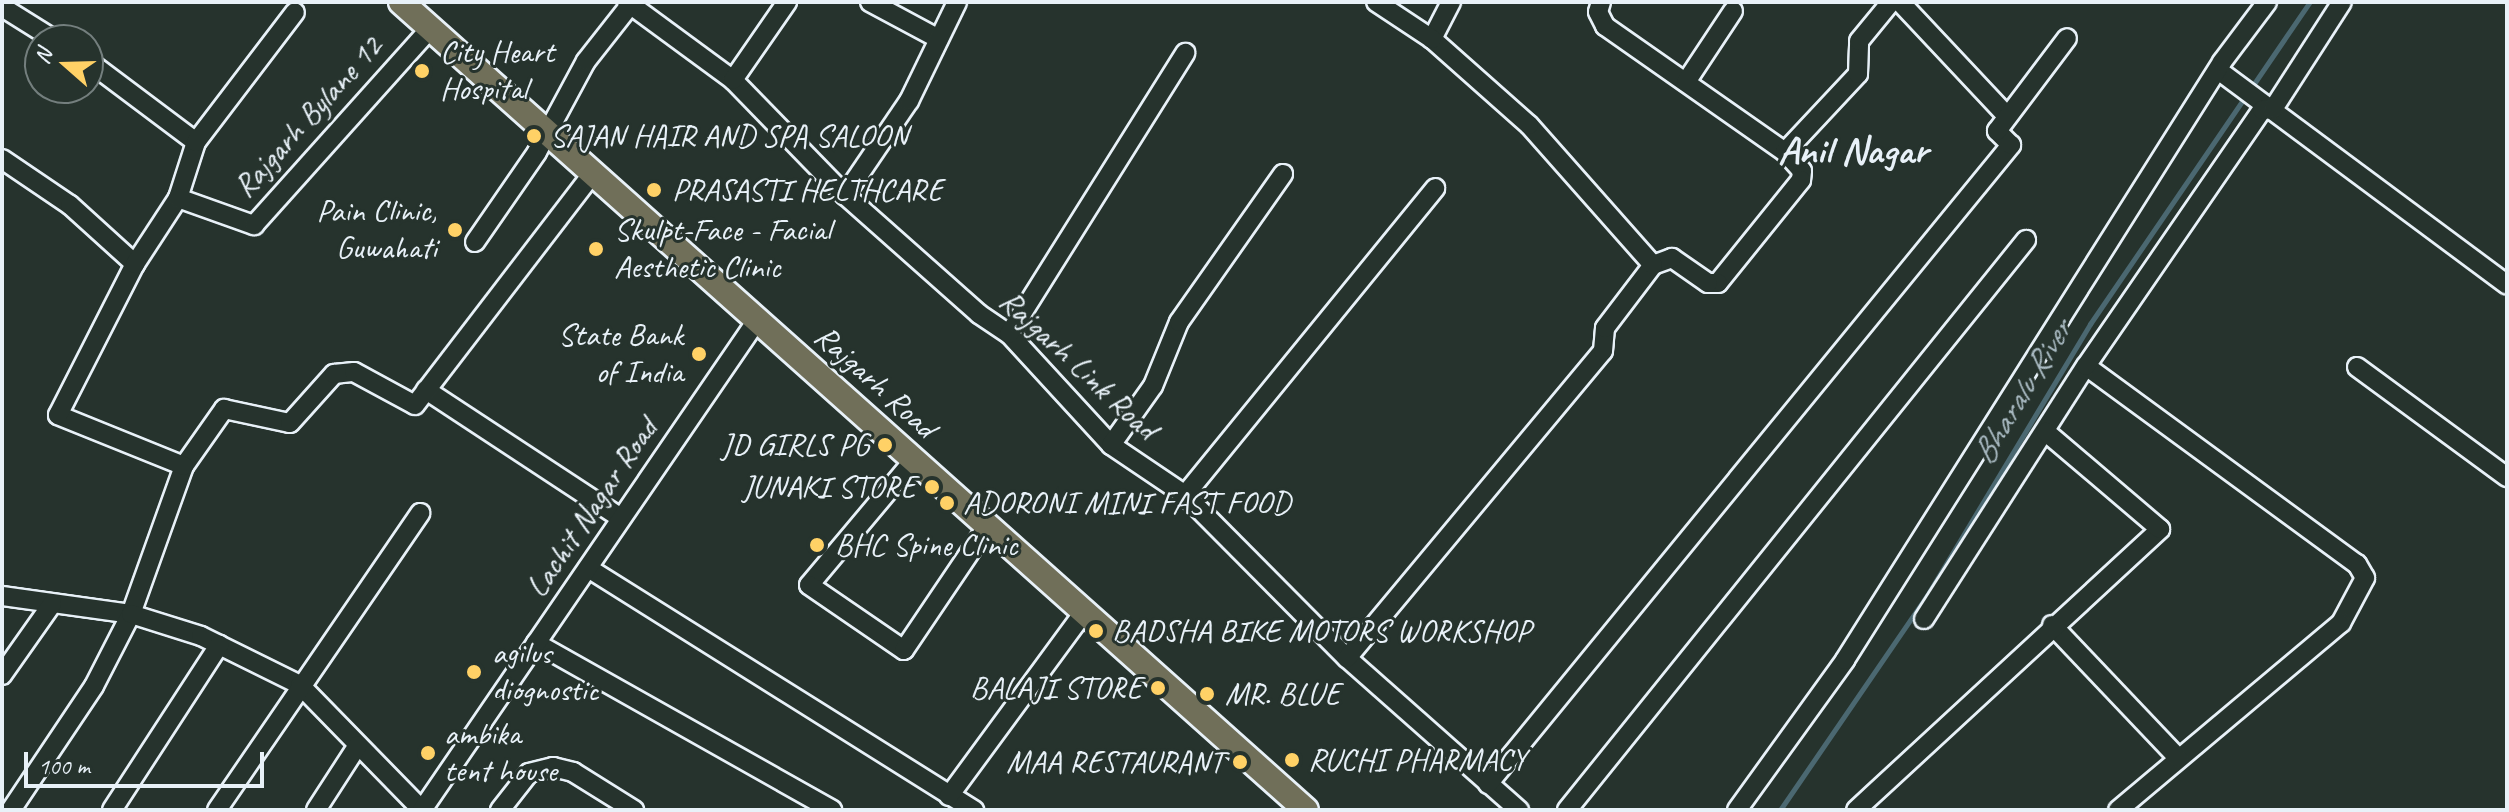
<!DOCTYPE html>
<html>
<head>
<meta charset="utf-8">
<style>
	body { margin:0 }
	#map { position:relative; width:2509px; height:812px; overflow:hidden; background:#26332d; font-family:Caveat,sans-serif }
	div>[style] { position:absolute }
	.stream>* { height:5px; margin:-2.5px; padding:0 2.5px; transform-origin:2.5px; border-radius:2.5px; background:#4b6871 }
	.roads { filter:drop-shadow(2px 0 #e8f1f8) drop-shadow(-2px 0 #e8f1f8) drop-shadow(0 2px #e8f1f8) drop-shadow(0 -2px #e8f1f8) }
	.minor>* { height:18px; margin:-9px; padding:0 9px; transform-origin:9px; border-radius:9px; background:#26332d }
	.major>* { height:24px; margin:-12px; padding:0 12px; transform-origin:12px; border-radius:12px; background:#706f59 }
	.dots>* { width:22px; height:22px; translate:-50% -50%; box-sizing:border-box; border:4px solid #26332d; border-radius:50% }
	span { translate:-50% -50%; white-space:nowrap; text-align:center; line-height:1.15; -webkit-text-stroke:6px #26332d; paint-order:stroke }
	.poi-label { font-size:32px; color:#e8f1f8 }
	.left { translate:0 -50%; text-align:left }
	.right { translate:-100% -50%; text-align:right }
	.street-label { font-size:32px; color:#e8f1f8 }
	.water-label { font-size:34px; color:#a9bac2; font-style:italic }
	.district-label { font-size:40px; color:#e8f1f8; font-weight:700 }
	.frame { position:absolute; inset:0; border:4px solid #e8f1f8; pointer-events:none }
	.north { position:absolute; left:24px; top:24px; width:80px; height:80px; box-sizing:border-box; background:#26332d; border:2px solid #747f7e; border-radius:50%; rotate:290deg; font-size:22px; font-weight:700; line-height:32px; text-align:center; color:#e8f1f8 }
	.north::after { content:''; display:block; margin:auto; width:28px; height:36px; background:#ffd166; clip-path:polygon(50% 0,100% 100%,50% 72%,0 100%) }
	.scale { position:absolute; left:24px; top:752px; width:240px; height:36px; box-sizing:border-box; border:4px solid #e8f1f8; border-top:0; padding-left:10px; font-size:24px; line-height:28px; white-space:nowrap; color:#e8f1f8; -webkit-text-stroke:6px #26332d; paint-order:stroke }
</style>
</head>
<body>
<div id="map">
	<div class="stream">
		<i style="left:1780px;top:810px;width:264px;rotate:-55.6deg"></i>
		<i style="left:1929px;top:592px;width:313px;rotate:-59deg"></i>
		<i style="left:2090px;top:324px;width:390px;rotate:-55.7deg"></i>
	</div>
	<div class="roads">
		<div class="minor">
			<i style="left:627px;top:2px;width:132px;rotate:36.3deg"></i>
			<i style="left:733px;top:80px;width:161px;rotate:45.8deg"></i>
			<i style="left:845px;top:195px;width:179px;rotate:41.6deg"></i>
			<i style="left:979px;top:314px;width:36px;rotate:34deg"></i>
			<i style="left:1009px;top:334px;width:151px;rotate:47.4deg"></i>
			<i style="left:1111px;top:445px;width:89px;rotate:34deg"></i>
			<i style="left:1185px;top:495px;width:230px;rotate:45.2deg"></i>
			<i style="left:1347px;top:658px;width:230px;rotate:41.5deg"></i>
			<i style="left:870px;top:2px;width:78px;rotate:28.2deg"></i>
			<i style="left:1601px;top:2px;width:10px;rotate:107deg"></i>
			<i style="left:1598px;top:12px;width:16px;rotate:63deg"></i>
			<i style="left:1605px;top:26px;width:220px;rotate:35deg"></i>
			<i style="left:1785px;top:152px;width:25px;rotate:48deg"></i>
			<i style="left:1802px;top:171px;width:9px;rotate:96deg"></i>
			<i style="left:1801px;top:180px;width:132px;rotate:128.9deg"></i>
			<i style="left:1718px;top:283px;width:10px;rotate:180deg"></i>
			<i style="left:1708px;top:283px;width:44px;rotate:-145.2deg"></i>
			<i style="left:1672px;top:258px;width:20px;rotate:160deg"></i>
			<i style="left:1900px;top:2px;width:156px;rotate:46.8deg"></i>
			<i style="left:2px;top:7px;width:62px;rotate:31.9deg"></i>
			<i style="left:1432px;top:39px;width:42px;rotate:-62.8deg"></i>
			<i style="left:88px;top:61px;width:135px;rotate:36.9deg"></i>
			<i style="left:196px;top:142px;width:59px;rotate:107.8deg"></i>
			<i style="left:2218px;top:70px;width:360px;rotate:36.6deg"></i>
			<i style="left:733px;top:80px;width:95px;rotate:-55.3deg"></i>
			<i style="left:1686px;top:82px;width:85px;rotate:-56.5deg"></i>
			<i style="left:196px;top:142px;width:163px;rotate:-52.7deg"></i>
			<i style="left:1785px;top:152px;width:107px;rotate:-46.9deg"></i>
			<i style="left:1858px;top:74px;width:33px;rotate:-88deg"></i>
			<i style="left:1859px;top:41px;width:50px;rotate:-50.6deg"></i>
			<i style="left:2px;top:159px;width:82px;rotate:34.1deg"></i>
			<i style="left:70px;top:205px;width:88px;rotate:42.2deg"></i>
			<i style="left:845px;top:195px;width:114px;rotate:-55.8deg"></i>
			<i style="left:909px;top:101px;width:110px;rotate:-64.1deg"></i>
			<i style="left:475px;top:242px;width:109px;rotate:-55.4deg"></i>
			<i style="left:537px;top:152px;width:103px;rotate:-61.7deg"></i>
			<i style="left:586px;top:61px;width:71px;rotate:-51.8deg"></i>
			<i style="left:1009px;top:334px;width:332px;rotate:-57.9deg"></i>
			<i style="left:2086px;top:366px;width:336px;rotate:36.2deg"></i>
			<i style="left:2357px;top:564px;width:16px;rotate:60deg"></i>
			<i style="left:2365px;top:578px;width:51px;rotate:118.1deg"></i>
			<i style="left:2341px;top:623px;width:291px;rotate:140deg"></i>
			<i style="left:2357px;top:367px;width:186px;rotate:36.3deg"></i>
			<i style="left:426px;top:390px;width:233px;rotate:33.3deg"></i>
			<i style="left:1111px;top:445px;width:72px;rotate:-54.6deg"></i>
			<i style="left:1153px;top:386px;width:69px;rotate:-67.9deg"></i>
			<i style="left:1179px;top:322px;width:181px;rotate:-54.9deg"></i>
			<i style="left:914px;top:460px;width:163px;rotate:130deg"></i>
			<i style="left:809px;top:585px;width:115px;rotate:34.4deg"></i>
			<i style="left:904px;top:650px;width:148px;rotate:-56deg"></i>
			<i style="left:184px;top:466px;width:70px;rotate:-54.9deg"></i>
			<i style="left:224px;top:409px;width:67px;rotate:12deg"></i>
			<i style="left:290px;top:423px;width:66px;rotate:-48.1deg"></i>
			<i style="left:334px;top:374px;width:20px;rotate:-6deg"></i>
			<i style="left:354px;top:372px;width:69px;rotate:28.4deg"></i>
			<i style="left:415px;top:405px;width:289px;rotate:-52.5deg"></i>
			<i style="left:1185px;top:495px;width:396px;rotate:-50.8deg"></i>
			<i style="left:588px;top:568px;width:456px;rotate:32.1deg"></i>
			<i style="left:2px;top:596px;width:130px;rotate:7.9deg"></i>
			<i style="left:131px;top:614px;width:157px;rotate:-70.3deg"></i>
			<i style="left:184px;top:466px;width:136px;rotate:-158deg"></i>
			<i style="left:58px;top:415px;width:169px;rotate:-63deg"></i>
			<i style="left:135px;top:264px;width:79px;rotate:-56.9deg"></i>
			<i style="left:178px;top:198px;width:81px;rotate:19.6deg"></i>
			<i style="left:254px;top:225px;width:262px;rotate:-48.1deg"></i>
			<i style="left:1924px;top:619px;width:300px;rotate:-57.4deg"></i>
			<i style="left:2086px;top:366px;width:311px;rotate:-55.5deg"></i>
			<i style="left:2262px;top:110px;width:11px;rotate:-5deg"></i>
			<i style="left:2273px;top:109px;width:127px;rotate:-57.2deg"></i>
			<i style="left:2052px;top:625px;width:183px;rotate:46.5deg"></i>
			<i style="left:536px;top:643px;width:340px;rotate:29.4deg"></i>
			<i style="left:1347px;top:658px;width:400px;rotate:-50.2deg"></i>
			<i style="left:1603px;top:351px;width:23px;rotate:-85deg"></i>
			<i style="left:1605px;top:328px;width:79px;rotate:-52.7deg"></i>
			<i style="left:1653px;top:265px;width:187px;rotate:-131.5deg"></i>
			<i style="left:1529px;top:125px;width:130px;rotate:-138.4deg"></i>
			<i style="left:1432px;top:39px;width:67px;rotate:-146.5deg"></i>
			<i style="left:2px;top:675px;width:87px;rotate:-54.8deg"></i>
			<i style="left:1488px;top:784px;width:826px;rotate:-50.7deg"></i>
			<i style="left:2011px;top:145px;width:20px;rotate:-135deg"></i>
			<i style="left:1997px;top:131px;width:116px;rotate:-53deg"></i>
			<i style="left:949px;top:796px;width:230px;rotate:-53.7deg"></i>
			<i style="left:11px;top:810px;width:149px;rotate:-56.2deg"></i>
			<i style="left:94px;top:686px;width:81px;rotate:-62.8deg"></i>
			<i style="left:131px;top:614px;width:73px;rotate:17.4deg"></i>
			<i style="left:201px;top:636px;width:110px;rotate:26.3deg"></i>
			<i style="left:300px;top:685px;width:175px;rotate:45.7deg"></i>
			<i style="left:112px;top:810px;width:197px;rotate:-57deg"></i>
			<i style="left:217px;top:810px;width:360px;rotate:-55.6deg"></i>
			<i style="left:316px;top:810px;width:77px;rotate:-57.1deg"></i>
			<i style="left:422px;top:810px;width:595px;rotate:-55.62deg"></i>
			<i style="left:500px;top:810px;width:47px;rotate:-51.9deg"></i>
			<i style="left:529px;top:773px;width:25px;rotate:-14deg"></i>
			<i style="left:553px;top:767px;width:21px;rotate:14deg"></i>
			<i style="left:573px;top:772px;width:72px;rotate:31.9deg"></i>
			<i style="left:1567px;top:810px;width:732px;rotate:-51.16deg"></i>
			<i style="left:1737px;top:810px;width:185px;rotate:-54.2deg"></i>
			<i style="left:1845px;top:660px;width:707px;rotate:-57.77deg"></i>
			<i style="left:2222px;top:62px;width:75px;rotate:-53.1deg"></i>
			<i style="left:1856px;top:810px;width:414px;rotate:-42.7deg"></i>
			<i style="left:2160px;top:529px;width:150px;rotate:-139.6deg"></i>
		</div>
		<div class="major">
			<i style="left:401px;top:2px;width:1213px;rotate:41.76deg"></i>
		</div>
	</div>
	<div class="dots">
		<i style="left:422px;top:71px;background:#ffd166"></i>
		<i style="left:534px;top:136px;background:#ffd166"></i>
		<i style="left:654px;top:190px;background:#ffd166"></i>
		<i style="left:455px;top:230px;background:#ffd166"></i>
		<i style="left:596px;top:249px;background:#ffd166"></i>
		<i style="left:699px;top:354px;background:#ffd166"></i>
		<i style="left:885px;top:445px;background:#ffd166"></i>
		<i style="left:932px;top:487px;background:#ffd166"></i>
		<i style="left:947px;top:503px;background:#ffd166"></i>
		<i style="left:817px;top:545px;background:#ffd166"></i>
		<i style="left:1096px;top:631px;background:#ffd166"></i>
		<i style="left:474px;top:672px;background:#ffd166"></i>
		<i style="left:1158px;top:688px;background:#ffd166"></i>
		<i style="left:1207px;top:694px;background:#ffd166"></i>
		<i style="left:428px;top:753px;background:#ffd166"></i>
		<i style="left:1292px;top:760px;background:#ffd166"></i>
		<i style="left:1240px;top:762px;background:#ffd166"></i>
	</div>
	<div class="poi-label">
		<span class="left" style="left:440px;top:71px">City Heart<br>Hospital</span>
		<span class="left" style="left:550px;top:136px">SAJAN HAIR AND SPA SALOON</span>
		<span class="left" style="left:672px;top:190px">PRASASTI HELTHCARE</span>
		<span class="right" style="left:437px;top:230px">Pain Clinic,<br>Guwahati</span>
		<span class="left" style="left:614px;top:249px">Skulpt-Face - Facial<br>Aesthetic Clinic</span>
		<span class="right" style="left:683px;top:354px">State Bank<br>of India</span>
		<span class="right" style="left:869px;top:445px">JD GIRLS PG</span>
		<span class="right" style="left:916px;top:487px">JUNAKI STORE</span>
		<span class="left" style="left:963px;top:503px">ADORONI MINI FAST FOOD</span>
		<span class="left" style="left:835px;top:545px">BHC Spine Clinic</span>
		<span class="left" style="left:1112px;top:631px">BADSHA BIKE MOTORS WORKSHOP</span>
		<span class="left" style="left:492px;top:672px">agilus<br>diognostic</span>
		<span class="right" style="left:1142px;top:688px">BALAJI STORE</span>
		<span class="left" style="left:1225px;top:694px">MR. BLUE</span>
		<span class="left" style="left:444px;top:753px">ambika<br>tent house</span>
		<span class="left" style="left:1308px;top:760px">RUCHI PHARMACY</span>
		<span class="right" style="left:1224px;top:762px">MAA RESTAURANT</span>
	</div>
	<div class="street-label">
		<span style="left:308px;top:117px;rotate:-48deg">Rajgarh Bylane 12</span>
		<span style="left:1078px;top:365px;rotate:43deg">Rajgarh Link Road</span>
		<span style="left:875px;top:382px;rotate:42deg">Rajgarh Road</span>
		<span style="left:592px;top:508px;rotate:-56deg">Lachit Nagar Road</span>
	</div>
	<div class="water-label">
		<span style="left:2021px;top:392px;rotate:-59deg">Bharalu River</span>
	</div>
	<div class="district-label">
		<span style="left:1853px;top:150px">Anil Nagar</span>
	</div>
	<div class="frame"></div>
	<div class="north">N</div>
	<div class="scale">100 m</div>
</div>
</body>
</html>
